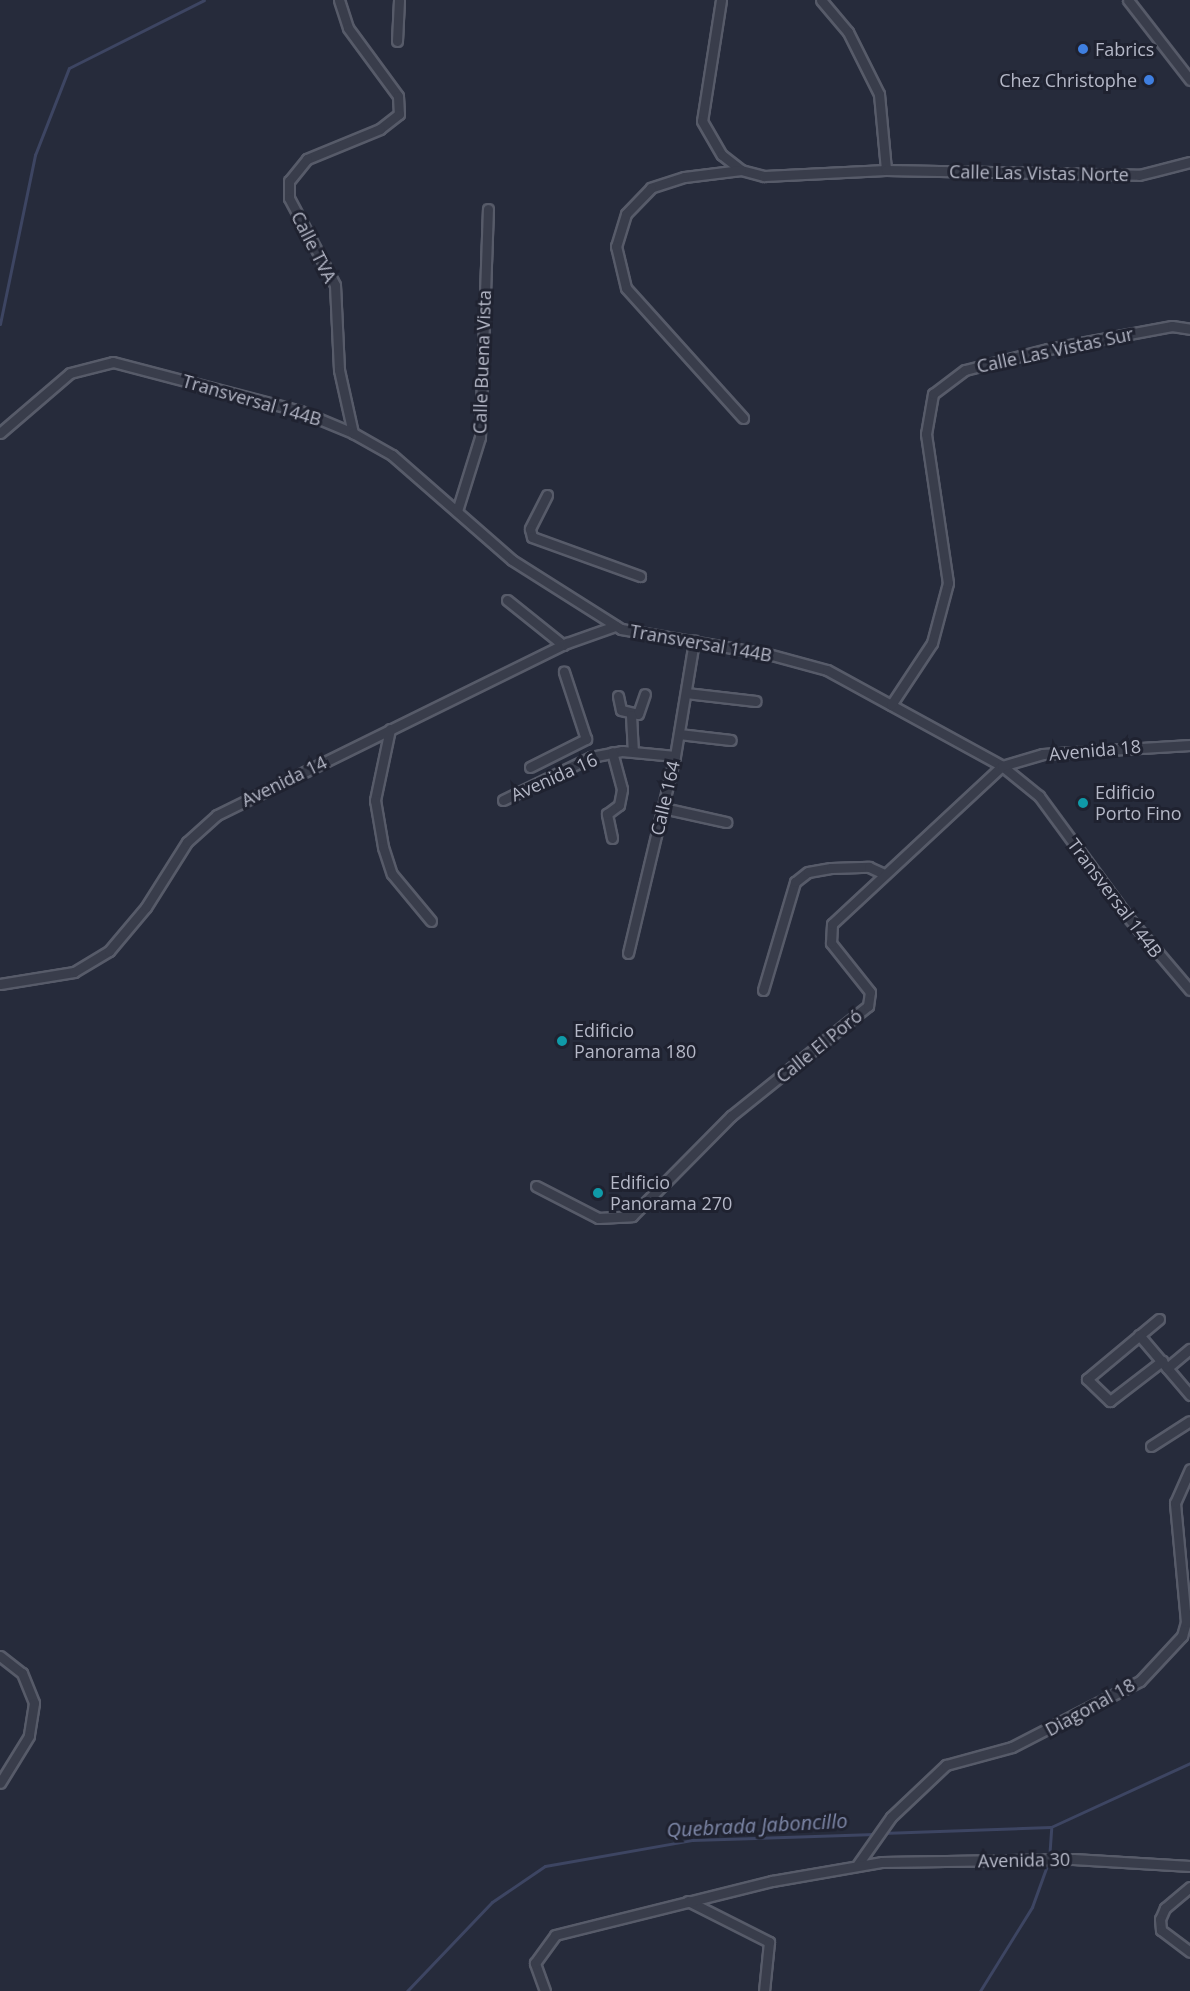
<!DOCTYPE html>
<html>
<head>
<meta charset="utf-8">
<style>
	body { margin:0 }
	#map { position:relative; width:1190px; height:1991px; overflow:hidden; background:#262b3b; font-family:"Open Sans",sans-serif }
	div>[style] { position:absolute }
	.stream>* { height:3px; margin:-1.5px; padding:0 1.5px; transform-origin:1.5px; border-radius:1.5px; background:#3d4562 }
	.roads { filter:drop-shadow(2px 0 #575b69) drop-shadow(-2px 0 #575b69) drop-shadow(0 2px #575b69) drop-shadow(0 -2px #575b69) }
	.minor>* { height:9px; margin:-4.5px; padding:0 4.5px; transform-origin:4.5px; border-radius:4.5px; background:#393d4b }
	.dots>* { width:16px; height:16px; translate:-50% -50%; box-sizing:border-box; border:3px solid #1f2230; border-radius:50% }
	span { translate:-50% -50%; white-space:nowrap; text-align:center; line-height:1.15; -webkit-text-stroke:6px #1f2230; paint-order:stroke }
	.poi-label { font-size:18px; color:#b5b8c7 }
	.left { translate:0 -50%; text-align:left }
	.right { translate:-100% -50%; text-align:right }
	.street-label { font-size:18px; color:#b5b8c7 }
	.water-label { font-size:20px; color:#808aab; font-style:italic }
</style>
</head>
<body>
<div id="map">
	<div class="stream">
		<i style="left:0;top:324px;width:173px;rotate:-78.3deg"></i>
		<i style="left:35px;top:155px;width:93px;rotate:-68.7deg"></i>
		<i style="left:69px;top:68px;width:151px;rotate:-26.7deg"></i>
		<i style="left:882px;top:1833px;width:169px;rotate:-2deg"></i>
		<i style="left:1051px;top:1827px;width:153px;rotate:-24.7deg"></i>
		<i style="left:407px;top:1991px;width:123px;rotate:-46.3deg"></i>
		<i style="left:492px;top:1902px;width:64px;rotate:-34.2deg"></i>
		<i style="left:545px;top:1866px;width:149px;rotate:-10deg"></i>
		<i style="left:692px;top:1840px;width:183px;rotate:-1.9deg"></i>
		<i style="left:980px;top:1991px;width:99px;rotate:-58.2deg"></i>
		<i style="left:1032px;top:1907px;width:50px;rotate:-70.1deg"></i>
		<i style="left:1049px;top:1860px;width:32px;rotate:-86deg"></i>
	</div>
	<div class="roads">
		<div class="minor">
			<i style="left:339px;top:0;width:29px;rotate:72deg"></i>
			<i style="left:348px;top:28px;width:84px;rotate:53.7deg"></i>
			<i style="left:398px;top:96px;width:18px;rotate:87deg"></i>
			<i style="left:399px;top:114px;width:24px;rotate:142deg"></i>
			<i style="left:380px;top:129px;width:79px;rotate:157.7deg"></i>
			<i style="left:307px;top:159px;width:28px;rotate:129deg"></i>
			<i style="left:289px;top:181px;width:17px;rotate:90deg"></i>
			<i style="left:289px;top:198px;width:98px;rotate:62.1deg"></i>
			<i style="left:335px;top:285px;width:85px;rotate:87.3deg"></i>
			<i style="left:339px;top:370px;width:65px;rotate:77.5deg"></i>
			<i style="left:721px;top:0;width:122px;rotate:98.9deg"></i>
			<i style="left:702px;top:121px;width:39px;rotate:60deg"></i>
			<i style="left:722px;top:155px;width:24px;rotate:38deg"></i>
			<i style="left:741px;top:170px;width:24px;rotate:15deg"></i>
			<i style="left:764px;top:176px;width:122px;rotate:-2.8deg"></i>
			<i style="left:821px;top:0;width:42px;rotate:49.8deg"></i>
			<i style="left:848px;top:32px;width:69px;rotate:63.4deg"></i>
			<i style="left:879px;top:94px;width:76px;rotate:84.7deg"></i>
			<i style="left:886px;top:170px;width:253px;rotate:1.1deg"></i>
			<i style="left:1139px;top:175px;width:53px;rotate:-14.3deg"></i>
			<i style="left:1128px;top:0;width:101px;rotate:52.2deg"></i>
			<i style="left:397px;top:41px;width:41px;rotate:-87.2deg"></i>
			<i style="left:741px;top:170px;width:57px;rotate:173deg"></i>
			<i style="left:684px;top:177px;width:35px;rotate:162deg"></i>
			<i style="left:651px;top:188px;width:36px;rotate:134deg"></i>
			<i style="left:626px;top:214px;width:34px;rotate:107deg"></i>
			<i style="left:616px;top:246px;width:43px;rotate:76.6deg"></i>
			<i style="left:626px;top:288px;width:175px;rotate:48deg"></i>
			<i style="left:0;top:433px;width:92px;rotate:-40.6deg"></i>
			<i style="left:70px;top:373px;width:44px;rotate:-14.3deg"></i>
			<i style="left:113px;top:362px;width:193px;rotate:14.7deg"></i>
			<i style="left:300px;top:411px;width:57px;rotate:22.5deg"></i>
			<i style="left:353px;top:433px;width:45px;rotate:29.4deg"></i>
			<i style="left:392px;top:455px;width:159px;rotate:41.2deg"></i>
			<i style="left:512px;top:560px;width:129px;rotate:32.3deg"></i>
			<i style="left:621px;top:629px;width:149px;rotate:9.7deg"></i>
			<i style="left:768px;top:654px;width:61px;rotate:15.2deg"></i>
			<i style="left:827px;top:670px;width:200px;rotate:28.7deg"></i>
			<i style="left:1002px;top:766px;width:48px;rotate:39deg"></i>
			<i style="left:1039px;top:796px;width:149px;rotate:53.7deg"></i>
			<i style="left:1127px;top:916px;width:97px;rotate:49.6deg"></i>
			<i style="left:547px;top:495px;width:38px;rotate:117deg"></i>
			<i style="left:530px;top:529px;width:8px;rotate:76deg"></i>
			<i style="left:532px;top:537px;width:115px;rotate:19.9deg"></i>
			<i style="left:457px;top:511px;width:77px;rotate:-72.7deg"></i>
			<i style="left:480px;top:437px;width:228px;rotate:-88deg"></i>
			<i style="left:507px;top:600px;width:72px;rotate:38.8deg"></i>
			<i style="left:686px;top:693px;width:70px;rotate:6.5deg"></i>
			<i style="left:618px;top:696px;width:14px;rotate:78deg"></i>
			<i style="left:621px;top:710px;width:17px;rotate:13deg"></i>
			<i style="left:638px;top:714px;width:21px;rotate:-71deg"></i>
			<i style="left:891px;top:705px;width:74px;rotate:-56.5deg"></i>
			<i style="left:932px;top:643px;width:62px;rotate:-75.1deg"></i>
			<i style="left:948px;top:583px;width:151px;rotate:-98.4deg"></i>
			<i style="left:926px;top:434px;width:41px;rotate:-80.1deg"></i>
			<i style="left:933px;top:394px;width:40px;rotate:-37deg"></i>
			<i style="left:965px;top:370px;width:86px;rotate:-14.2deg"></i>
			<i style="left:1048px;top:349px;width:126px;rotate:-10.5deg"></i>
			<i style="left:1172px;top:326px;width:18px;rotate:9deg"></i>
			<i style="left:631px;top:715px;width:36px;rotate:87deg"></i>
			<i style="left:390px;top:729px;width:73px;rotate:101.9deg"></i>
			<i style="left:375px;top:800px;width:48px;rotate:80.3deg"></i>
			<i style="left:383px;top:847px;width:28px;rotate:72deg"></i>
			<i style="left:392px;top:874px;width:61px;rotate:50.3deg"></i>
			<i style="left:679px;top:734px;width:52px;rotate:6.6deg"></i>
			<i style="left:530px;top:767px;width:63px;rotate:-26.6deg"></i>
			<i style="left:586px;top:739px;width:71px;rotate:-108.2deg"></i>
			<i style="left:503px;top:800px;width:98px;rotate:-26deg"></i>
			<i style="left:591px;top:757px;width:32px;rotate:-11deg"></i>
			<i style="left:622px;top:751px;width:53px;rotate:5.4deg"></i>
			<i style="left:663px;top:808px;width:65px;rotate:12.5deg"></i>
			<i style="left:612px;top:838px;width:25px;rotate:-102deg"></i>
			<i style="left:607px;top:814px;width:15px;rotate:-37deg"></i>
			<i style="left:619px;top:805px;width:16px;rotate:-79deg"></i>
			<i style="left:622px;top:789px;width:38px;rotate:-105deg"></i>
			<i style="left:628px;top:953px;width:203px;rotate:-76.6deg"></i>
			<i style="left:675px;top:756px;width:117px;rotate:-80.6deg"></i>
			<i style="left:0;top:984px;width:75px;rotate:-9.2deg"></i>
			<i style="left:74px;top:972px;width:41px;rotate:-31deg"></i>
			<i style="left:109px;top:951px;width:57px;rotate:-49.9deg"></i>
			<i style="left:146px;top:907px;width:77px;rotate:-57.8deg"></i>
			<i style="left:187px;top:842px;width:40px;rotate:-42deg"></i>
			<i style="left:217px;top:815px;width:390px;rotate:-26.2deg"></i>
			<i style="left:567px;top:643px;width:51px;rotate:-19.5deg"></i>
			<i style="left:763px;top:990px;width:113px;rotate:-73.5deg"></i>
			<i style="left:795px;top:882px;width:16px;rotate:-38deg"></i>
			<i style="left:808px;top:872px;width:23px;rotate:-10deg"></i>
			<i style="left:831px;top:868px;width:38px;rotate:-2deg"></i>
			<i style="left:869px;top:867px;width:17px;rotate:25deg"></i>
			<i style="left:536px;top:1186px;width:70px;rotate:27.3deg"></i>
			<i style="left:598px;top:1218px;width:34px;rotate:-3deg"></i>
			<i style="left:632px;top:1216px;width:141px;rotate:-45.3deg"></i>
			<i style="left:731px;top:1116px;width:176px;rotate:-38.8deg"></i>
			<i style="left:868px;top:1006px;width:14px;rotate:-82deg"></i>
			<i style="left:870px;top:992px;width:63px;rotate:-128.5deg"></i>
			<i style="left:831px;top:943px;width:19px;rotate:-87deg"></i>
			<i style="left:832px;top:924px;width:232px;rotate:-42.9deg"></i>
			<i style="left:1002px;top:766px;width:43px;rotate:-16.3deg"></i>
			<i style="left:1043px;top:754px;width:147px;rotate:-3.5deg"></i>
			<i style="left:1159px;top:1319px;width:94px;rotate:140.2deg"></i>
			<i style="left:1087px;top:1379px;width:32px;rotate:44deg"></i>
			<i style="left:1110px;top:1401px;width:66px;rotate:-37.6deg"></i>
			<i style="left:1139px;top:1335px;width:79px;rotate:49.6deg"></i>
			<i style="left:1167px;top:1368px;width:30px;rotate:-40deg"></i>
			<i style="left:1151px;top:1446px;width:46px;rotate:-32.7deg"></i>
			<i style="left:0;top:1656px;width:28px;rotate:38deg"></i>
			<i style="left:22px;top:1673px;width:32px;rotate:68deg"></i>
			<i style="left:34px;top:1703px;width:33px;rotate:99deg"></i>
			<i style="left:29px;top:1736px;width:55px;rotate:121.7deg"></i>
			<i style="left:858px;top:1864px;width:57px;rotate:-54.9deg"></i>
			<i style="left:891px;top:1817px;width:76px;rotate:-43.4deg"></i>
			<i style="left:946px;top:1765px;width:68px;rotate:-15.3deg"></i>
			<i style="left:1012px;top:1747px;width:144px;rotate:-27.3deg"></i>
			<i style="left:1140px;top:1681px;width:62px;rotate:-47deg"></i>
			<i style="left:1182px;top:1636px;width:15px;rotate:-74deg"></i>
			<i style="left:1186px;top:1622px;width:120px;rotate:-95.3deg"></i>
			<i style="left:1175px;top:1503px;width:37px;rotate:-66deg"></i>
			<i style="left:1190px;top:1887px;width:33px;rotate:140deg"></i>
			<i style="left:1165px;top:1908px;width:12px;rotate:114deg"></i>
			<i style="left:1160px;top:1919px;width:11px;rotate:85deg"></i>
			<i style="left:1161px;top:1930px;width:36px;rotate:37deg"></i>
			<i style="left:688px;top:1901px;width:91px;rotate:26.8deg"></i>
			<i style="left:769px;top:1942px;width:49px;rotate:95.8deg"></i>
			<i style="left:545px;top:1991px;width:30px;rotate:-110deg"></i>
			<i style="left:535px;top:1963px;width:34px;rotate:-54deg"></i>
			<i style="left:555px;top:1935px;width:224px;rotate:-14deg"></i>
			<i style="left:772px;top:1881px;width:112px;rotate:-9.8deg"></i>
			<i style="left:882px;top:1862px;width:191px;rotate:-0.9deg"></i>
			<i style="left:1073px;top:1859px;width:117px;rotate:3.4deg"></i>
		</div>
	</div>
	<div class="dots">
		<i style="left:1083px;top:49px;background:#3f7fe0"></i>
		<i style="left:1149px;top:80px;background:#3f7fe0"></i>
		<i style="left:1083px;top:803px;background:#0f9aa8"></i>
		<i style="left:562px;top:1041px;background:#0f9aa8"></i>
		<i style="left:598px;top:1193px;background:#0f9aa8"></i>
	</div>
	<div class="poi-label">
		<span class="left" style="left:1095px;top:49px">Fabrics</span>
		<span class="right" style="left:1137px;top:80px">Chez Christophe</span>
		<span class="left" style="left:1095px;top:803px">Edificio<br>Porto Fino</span>
		<span class="left" style="left:574px;top:1041px">Edificio<br>Panorama 180</span>
		<span class="left" style="left:610px;top:1193px">Edificio<br>Panorama 270</span>
	</div>
	<div class="street-label">
		<span style="left:1039px;top:173px;rotate:1deg">Calle Las Vistas Norte</span>
		<span style="left:314px;top:247px;rotate:63deg">Calle TVA</span>
		<span style="left:1055px;top:350px;rotate:-12deg">Calle Las Vistas Sur</span>
		<span style="left:482px;top:362px;rotate:-88deg">Calle Buena Vista</span>
		<span style="left:252px;top:400px;rotate:16deg">Transversal 144B</span>
		<span style="left:701px;top:643px;rotate:10deg">Transversal 144B</span>
		<span style="left:1095px;top:750px;rotate:-5deg">Avenida 18</span>
		<span style="left:554px;top:777px;rotate:-24deg">Avenida 16</span>
		<span style="left:284px;top:781px;rotate:-26deg">Avenida 14</span>
		<span style="left:665px;top:798px;rotate:-77deg">Calle 164</span>
		<span style="left:1115px;top:898px;rotate:53deg">Transversal 144B</span>
		<span style="left:819px;top:1046px;rotate:-39deg">Calle El Poró</span>
		<span style="left:1090px;top:1707px;rotate:-29deg">Diagonal 18</span>
		<span style="left:1024px;top:1860px;rotate:-1deg">Avenida 30</span>
	</div>
	<div class="water-label">
		<span style="left:757px;top:1825px;rotate:-3deg">Quebrada Jaboncillo</span>
	</div>
</div>
</body>
</html>
